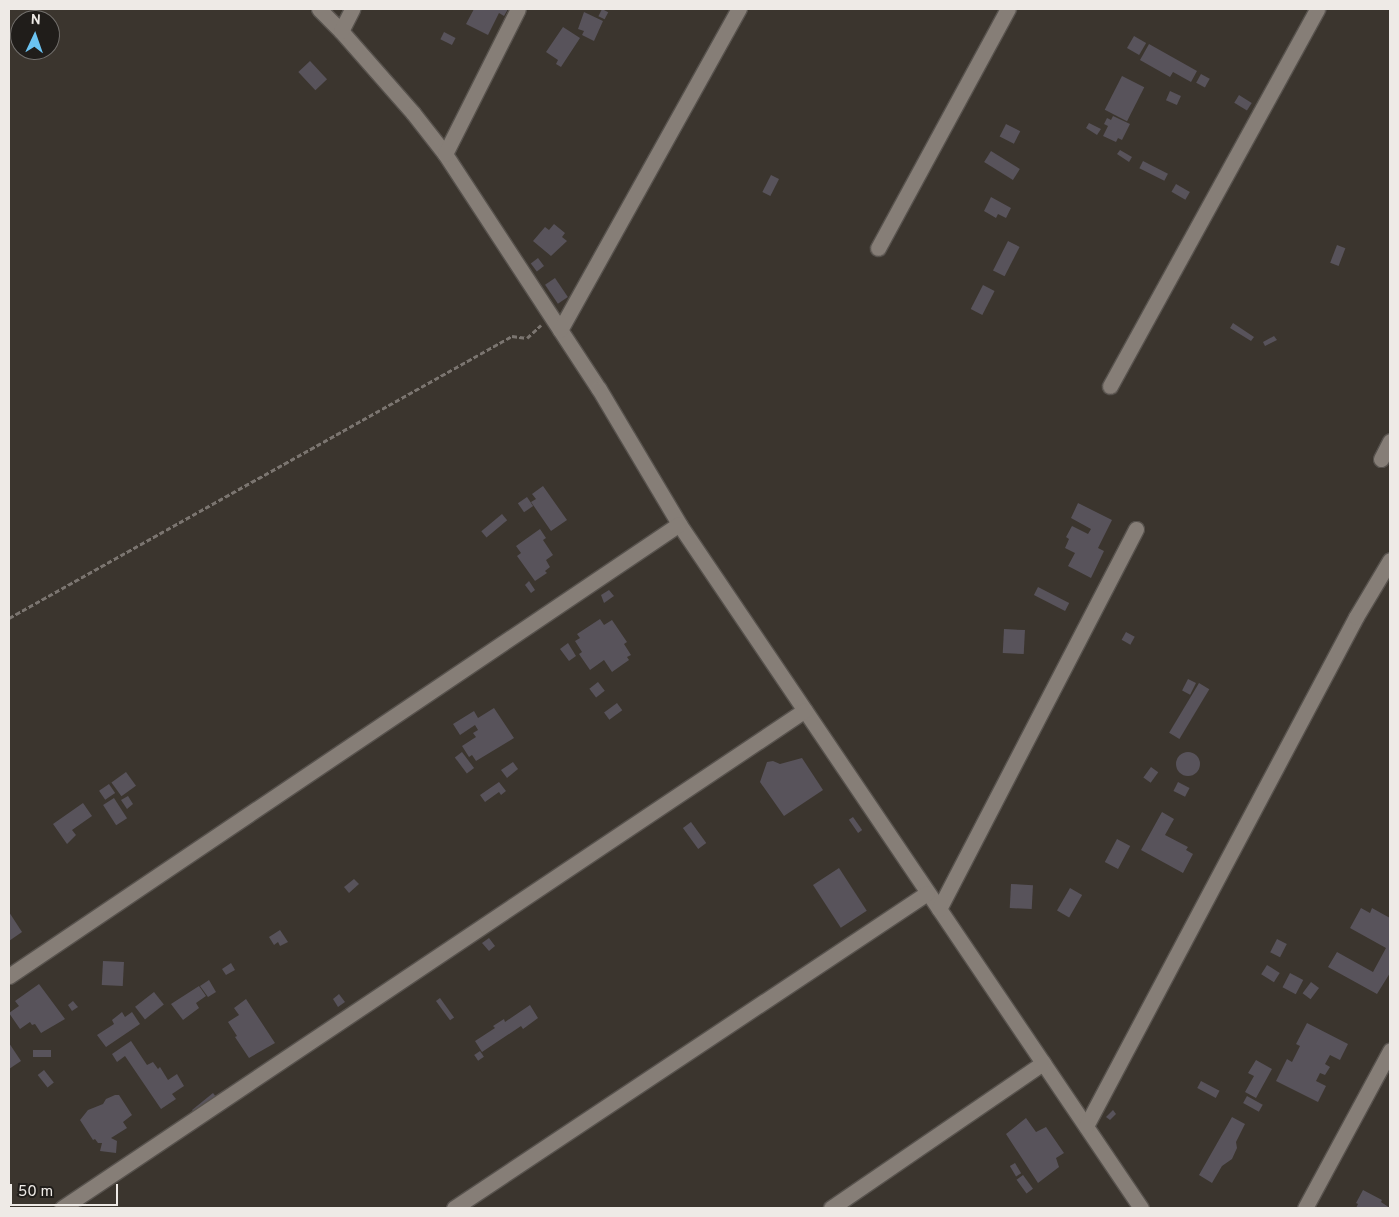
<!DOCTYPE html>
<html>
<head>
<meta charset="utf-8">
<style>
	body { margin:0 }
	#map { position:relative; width:1399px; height:1217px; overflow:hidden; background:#3b352e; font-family:Overpass,sans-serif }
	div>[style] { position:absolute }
	.building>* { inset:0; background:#58535b; transform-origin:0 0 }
	.round { border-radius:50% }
	.path>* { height:2.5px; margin-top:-1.25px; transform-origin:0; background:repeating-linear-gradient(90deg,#7b7570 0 5px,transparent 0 7.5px) }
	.roads { filter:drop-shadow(1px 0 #57524d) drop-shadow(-1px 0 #57524d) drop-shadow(0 1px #57524d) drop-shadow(0 -1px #57524d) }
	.street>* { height:15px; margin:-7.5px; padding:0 7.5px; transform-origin:7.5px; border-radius:7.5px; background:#867e77 }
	span { translate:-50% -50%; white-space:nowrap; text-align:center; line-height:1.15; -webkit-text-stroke:4px #201d1a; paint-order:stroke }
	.frame { position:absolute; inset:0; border:10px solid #eeeae6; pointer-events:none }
	.north { position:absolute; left:10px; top:10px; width:50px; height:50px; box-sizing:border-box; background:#201d1a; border:1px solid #726f6c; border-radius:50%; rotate:3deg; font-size:14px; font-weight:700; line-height:20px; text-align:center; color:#eeeae6 }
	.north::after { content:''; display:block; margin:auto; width:18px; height:22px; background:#6bc3f2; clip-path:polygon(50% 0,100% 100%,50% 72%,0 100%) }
	.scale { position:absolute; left:10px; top:1184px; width:108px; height:22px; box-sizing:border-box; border:2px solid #eeeae6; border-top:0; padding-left:6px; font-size:15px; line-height:18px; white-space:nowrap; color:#eeeae6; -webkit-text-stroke:4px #201d1a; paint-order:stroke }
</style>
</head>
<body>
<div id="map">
	<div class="building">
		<i style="clip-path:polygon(474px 9px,508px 9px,504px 16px,499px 13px,488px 35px,466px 24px)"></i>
		<i style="left:602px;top:9px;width:7px;height:8px;rotate:27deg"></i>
		<i style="clip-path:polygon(584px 12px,603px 21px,594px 41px,582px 35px,584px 31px,578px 29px)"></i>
		<i style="clip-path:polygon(563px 27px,580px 38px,561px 67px,556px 64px,558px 60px,546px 52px)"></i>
		<i style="left:444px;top:32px;width:13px;height:8px;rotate:27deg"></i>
		<i style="left:1134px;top:36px;width:14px;height:14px;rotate:30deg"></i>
		<i style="clip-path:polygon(1149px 44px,1197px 71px,1191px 82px,1173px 72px,1170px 77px,1140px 60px)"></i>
		<i style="left:310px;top:61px;width:25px;height:16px;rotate:47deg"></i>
		<i style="left:1201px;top:74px;width:10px;height:10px;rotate:29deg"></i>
		<i style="left:1122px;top:76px;width:25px;height:38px;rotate:27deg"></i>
		<i style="left:1170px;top:91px;width:12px;height:10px;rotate:24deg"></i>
		<i style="left:1239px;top:95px;width:15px;height:9px;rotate:32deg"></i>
		<i style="clip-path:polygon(1113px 116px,1130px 124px,1122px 140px,1118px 138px,1116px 142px,1103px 136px,1108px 126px,1104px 124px,1107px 118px,1111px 120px)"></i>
		<i style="clip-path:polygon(1089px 123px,1101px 129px,1097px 135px,1086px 128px)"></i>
		<i style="left:1006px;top:124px;width:16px;height:14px;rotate:27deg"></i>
		<i style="clip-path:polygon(1120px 150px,1132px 157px,1129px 162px,1117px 154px)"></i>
		<i style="left:991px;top:151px;width:34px;height:13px;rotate:32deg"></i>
		<i style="left:1143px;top:161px;width:28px;height:8px;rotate:27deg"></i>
		<i style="left:771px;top:175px;width:9px;height:19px;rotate:27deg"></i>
		<i style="left:1176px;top:184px;width:16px;height:9px;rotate:30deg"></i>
		<i style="clip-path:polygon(991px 197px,1011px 208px,1006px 218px,998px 214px,996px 218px,984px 211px)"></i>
		<i style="clip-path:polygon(554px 224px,565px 233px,562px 237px,567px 241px,551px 256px,533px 241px,545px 227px,549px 230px)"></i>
		<i style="left:1008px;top:241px;width:13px;height:33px;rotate:27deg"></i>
		<i style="left:1337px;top:245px;width:9px;height:19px;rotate:21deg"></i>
		<i style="left:538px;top:258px;width:10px;height:9px;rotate:53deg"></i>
		<i style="left:555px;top:278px;width:23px;height:12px;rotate:56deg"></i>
		<i style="left:983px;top:285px;width:13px;height:27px;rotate:27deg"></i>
		<i style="clip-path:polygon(1233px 323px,1254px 337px,1251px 341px,1230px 328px)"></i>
		<i style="clip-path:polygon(1274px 336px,1277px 340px,1265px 346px,1263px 342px)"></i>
		<i style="clip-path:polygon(543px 486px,567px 520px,551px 531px,531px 502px,536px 499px,532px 494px)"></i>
		<i style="left:527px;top:497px;width:11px;height:11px;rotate:56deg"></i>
		<i style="clip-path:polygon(1078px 503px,1112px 520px,1098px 548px,1104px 551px,1091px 578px,1068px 566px,1075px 553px,1065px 548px,1069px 539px,1066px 537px,1072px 526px,1088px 534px,1091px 529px,1071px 518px)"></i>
		<i style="left:502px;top:514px;width:8px;height:27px;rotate:50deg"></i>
		<i style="clip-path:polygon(540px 529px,546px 538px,543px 540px,553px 555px,546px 560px,550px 567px,545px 571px,547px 573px,535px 581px,517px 556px,521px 553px,516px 546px)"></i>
		<i style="clip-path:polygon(529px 581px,535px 590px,531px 593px,525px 585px)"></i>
		<i style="left:1038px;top:587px;width:35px;height:9px;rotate:27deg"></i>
		<i style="clip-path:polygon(609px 590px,614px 596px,604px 603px,601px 595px)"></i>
		<i style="clip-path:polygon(600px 619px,604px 625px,612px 620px,627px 642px,624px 644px,631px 655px,627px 657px,629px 660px,612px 672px,604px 660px,590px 670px,579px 654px,582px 652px,575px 641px,580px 638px,577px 634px)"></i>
		<i style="left:1004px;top:629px;width:21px;height:24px;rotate:3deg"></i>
		<i style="left:1126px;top:632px;width:10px;height:9px;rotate:29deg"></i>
		<i style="clip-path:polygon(568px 643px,576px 656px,569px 661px,560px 649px)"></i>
		<i style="left:1188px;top:679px;width:9px;height:13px;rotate:27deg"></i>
		<i style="left:598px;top:682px;width:11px;height:11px;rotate:52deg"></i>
		<i style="left:1199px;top:683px;width:12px;height:58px;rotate:31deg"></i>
		<i style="left:617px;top:703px;width:9px;height:16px;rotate:54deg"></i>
		<i style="clip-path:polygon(494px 708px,514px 738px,476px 761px,472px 755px,469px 757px,462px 746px,476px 737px,473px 733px,478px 730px,475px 725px,460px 735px,453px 724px,474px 711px,478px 718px)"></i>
		<i class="round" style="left:1176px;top:752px;width:24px;height:24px"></i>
		<i style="left:462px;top:752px;width:20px;height:9px;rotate:53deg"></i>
		<i style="clip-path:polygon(802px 758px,823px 790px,784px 816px,760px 782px,767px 762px,773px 761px,780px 764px)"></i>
		<i style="clip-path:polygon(513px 762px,518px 769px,507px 778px,501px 770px)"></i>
		<i style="left:1151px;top:767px;width:9px;height:13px;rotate:36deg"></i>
		<i style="left:126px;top:772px;width:17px;height:18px;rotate:54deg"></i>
		<i style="clip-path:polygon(499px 782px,506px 791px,501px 795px,499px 792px,485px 802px,480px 795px)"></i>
		<i style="left:1178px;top:782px;width:13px;height:10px;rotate:27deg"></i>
		<i style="left:109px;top:784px;width:11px;height:12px;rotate:56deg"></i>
		<i style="clip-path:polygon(128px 796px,133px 804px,127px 809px,121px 800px)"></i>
		<i style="left:114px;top:798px;width:24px;height:13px;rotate:57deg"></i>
		<i style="clip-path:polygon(83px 803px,92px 816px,72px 830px,76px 835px,67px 844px,53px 824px)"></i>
		<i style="clip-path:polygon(1162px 812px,1174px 819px,1165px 835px,1188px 847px,1186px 850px,1193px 854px,1183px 873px,1141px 850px)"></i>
		<i style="left:853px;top:817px;width:16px;height:5px;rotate:55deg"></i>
		<i style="left:691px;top:822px;width:26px;height:10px;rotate:54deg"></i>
		<i style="left:1117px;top:839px;width:15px;height:26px;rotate:28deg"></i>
		<i style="left:839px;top:868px;width:51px;height:31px;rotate:57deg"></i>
		<i style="clip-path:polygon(354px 879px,359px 884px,349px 893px,344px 887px)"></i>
		<i style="left:1011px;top:884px;width:22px;height:24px;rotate:3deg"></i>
		<i style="left:1070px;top:888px;width:14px;height:26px;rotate:30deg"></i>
		<i style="clip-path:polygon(1361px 908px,1370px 913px,1372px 908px,1390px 918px,1390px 973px,1377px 994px,1328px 967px,1337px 952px,1373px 972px,1386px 948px,1350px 928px)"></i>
		<i style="clip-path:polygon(9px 912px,22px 932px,9px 941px)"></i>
		<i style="clip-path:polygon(280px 930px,288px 942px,280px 946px,278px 942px,274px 945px,269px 937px)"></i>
		<i style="clip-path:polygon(489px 938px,495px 946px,489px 951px,482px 943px)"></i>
		<i style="left:1277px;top:939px;width:11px;height:15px;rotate:27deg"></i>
		<i style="left:103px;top:961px;width:21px;height:24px;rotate:3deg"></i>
		<i style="clip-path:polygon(231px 963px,235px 970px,226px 975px,222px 969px)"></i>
		<i style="left:1267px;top:965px;width:15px;height:11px;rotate:32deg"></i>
		<i style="left:1290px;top:973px;width:15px;height:16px;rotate:28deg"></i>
		<i style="clip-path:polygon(209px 980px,216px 992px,208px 997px,200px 986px)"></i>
		<i style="left:1311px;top:982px;width:10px;height:14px;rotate:37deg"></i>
		<i style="clip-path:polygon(39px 984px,65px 1019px,41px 1033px,35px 1024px,32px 1025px,30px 1022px,20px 1029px,9px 1013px,19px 1006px,15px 1001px)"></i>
		<i style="clip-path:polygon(199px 986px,206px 996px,196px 1003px,199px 1008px,183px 1020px,171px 1004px)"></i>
		<i style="left:154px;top:992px;width:16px;height:24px;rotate:52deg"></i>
		<i style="clip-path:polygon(339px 994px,345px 1002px,338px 1007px,333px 999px)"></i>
		<i style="left:440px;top:998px;width:24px;height:5px;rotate:54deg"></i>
		<i style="clip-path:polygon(246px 999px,275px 1043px,249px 1058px,235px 1037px,237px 1036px,228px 1022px,239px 1015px,234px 1008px)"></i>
		<i style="clip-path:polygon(73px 1001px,78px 1007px,72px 1011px,68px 1005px)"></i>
		<i style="clip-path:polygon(530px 1005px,538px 1018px,523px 1029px,521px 1026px,482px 1052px,475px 1041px,495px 1028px,493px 1026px,504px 1019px,505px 1022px)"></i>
		<i style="clip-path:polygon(122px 1012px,125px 1017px,132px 1012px,140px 1024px,106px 1047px,97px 1035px,114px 1024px,112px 1020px)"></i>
		<i style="clip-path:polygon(1307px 1023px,1348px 1044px,1340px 1060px,1330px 1055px,1325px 1064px,1330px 1067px,1325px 1075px,1320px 1073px,1316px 1081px,1326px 1086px,1318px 1102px,1276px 1081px,1287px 1059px,1292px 1062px,1300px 1046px,1296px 1044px)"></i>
		<i style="clip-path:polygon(131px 1041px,147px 1065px,153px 1062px,158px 1069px,160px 1067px,168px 1080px,177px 1074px,184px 1086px,172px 1094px,176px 1099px,161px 1109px,125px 1056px,117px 1062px,112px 1054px)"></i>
		<i style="clip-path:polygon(9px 1043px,21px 1061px,9px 1069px)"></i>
		<i style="left:33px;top:1050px;width:18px;height:7px"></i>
		<i style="left:480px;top:1051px;width:7px;height:7px;rotate:56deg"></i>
		<i style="clip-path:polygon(1256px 1060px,1272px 1069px,1256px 1098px,1245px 1092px,1254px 1076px,1248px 1073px)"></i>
		<i style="left:44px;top:1070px;width:16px;height:8px;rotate:52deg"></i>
		<i style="left:1201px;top:1081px;width:21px;height:8px;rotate:28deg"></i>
		<i style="left:213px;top:1093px;width:6px;height:27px;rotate:51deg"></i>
		<i style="clip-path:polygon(115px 1095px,119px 1095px,132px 1115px,123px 1122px,127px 1128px,111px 1138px,117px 1141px,116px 1153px,100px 1151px,102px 1143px,98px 1143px,95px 1139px,93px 1140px,80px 1120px,88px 1110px,103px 1104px,106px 1099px)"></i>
		<i style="left:1247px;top:1096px;width:18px;height:8px;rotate:29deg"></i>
		<i style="clip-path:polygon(1113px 1110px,1116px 1114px,1110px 1120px,1106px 1117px)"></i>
		<i style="clip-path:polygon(1232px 1117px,1245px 1124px,1236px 1142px,1237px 1148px,1232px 1159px,1222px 1166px,1212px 1183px,1199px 1175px)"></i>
		<i style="clip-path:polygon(1026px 1118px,1036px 1132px,1046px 1127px,1064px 1153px,1056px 1158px,1059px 1167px,1038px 1183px,1006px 1134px)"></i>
		<i style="left:1015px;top:1163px;width:12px;height:6px;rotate:59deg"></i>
		<i style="left:1023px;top:1175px;width:17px;height:8px;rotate:54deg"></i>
		<i style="clip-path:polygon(1363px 1190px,1382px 1200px,1381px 1202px,1390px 1208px,1356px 1208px,1358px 1204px,1356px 1203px)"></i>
	</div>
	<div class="path">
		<i style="left:9px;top:618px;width:577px;rotate:-29.28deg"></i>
		<i style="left:512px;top:336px;width:15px;rotate:8deg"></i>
		<i style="left:527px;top:338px;width:19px;rotate:-43deg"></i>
	</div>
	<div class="roads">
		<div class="street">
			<i style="left:319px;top:9px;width:31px;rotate:45deg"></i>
			<i style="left:341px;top:31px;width:109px;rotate:48.7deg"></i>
			<i style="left:413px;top:113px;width:52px;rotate:52deg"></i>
			<i style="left:445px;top:154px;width:281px;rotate:56.8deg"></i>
			<i style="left:599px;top:389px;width:157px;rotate:59.3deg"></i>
			<i style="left:679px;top:524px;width:825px;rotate:55.96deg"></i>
			<i style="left:341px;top:31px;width:25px;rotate:-63deg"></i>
			<i style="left:445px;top:154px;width:162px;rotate:-63.3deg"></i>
			<i style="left:878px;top:248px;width:272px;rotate:-61.5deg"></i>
			<i style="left:560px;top:330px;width:368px;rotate:-60.9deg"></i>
			<i style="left:1110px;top:386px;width:430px;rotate:-61.2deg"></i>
			<i style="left:1381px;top:459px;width:20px;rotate:-63deg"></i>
			<i style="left:939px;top:909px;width:428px;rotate:-62.6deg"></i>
			<i style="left:9px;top:976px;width:808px;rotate:-34deg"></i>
			<i style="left:1086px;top:1126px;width:576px;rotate:-62.06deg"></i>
			<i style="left:1356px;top:617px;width:66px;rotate:-59.2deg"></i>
			<i style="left:62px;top:1208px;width:894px;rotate:-33.83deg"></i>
			<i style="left:454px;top:1208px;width:568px;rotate:-33.66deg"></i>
			<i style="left:831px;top:1208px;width:257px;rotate:-34.4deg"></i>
			<i style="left:1305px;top:1208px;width:179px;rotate:-61.6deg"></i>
		</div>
	</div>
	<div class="frame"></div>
	<div class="north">N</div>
	<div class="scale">50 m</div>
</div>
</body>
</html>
